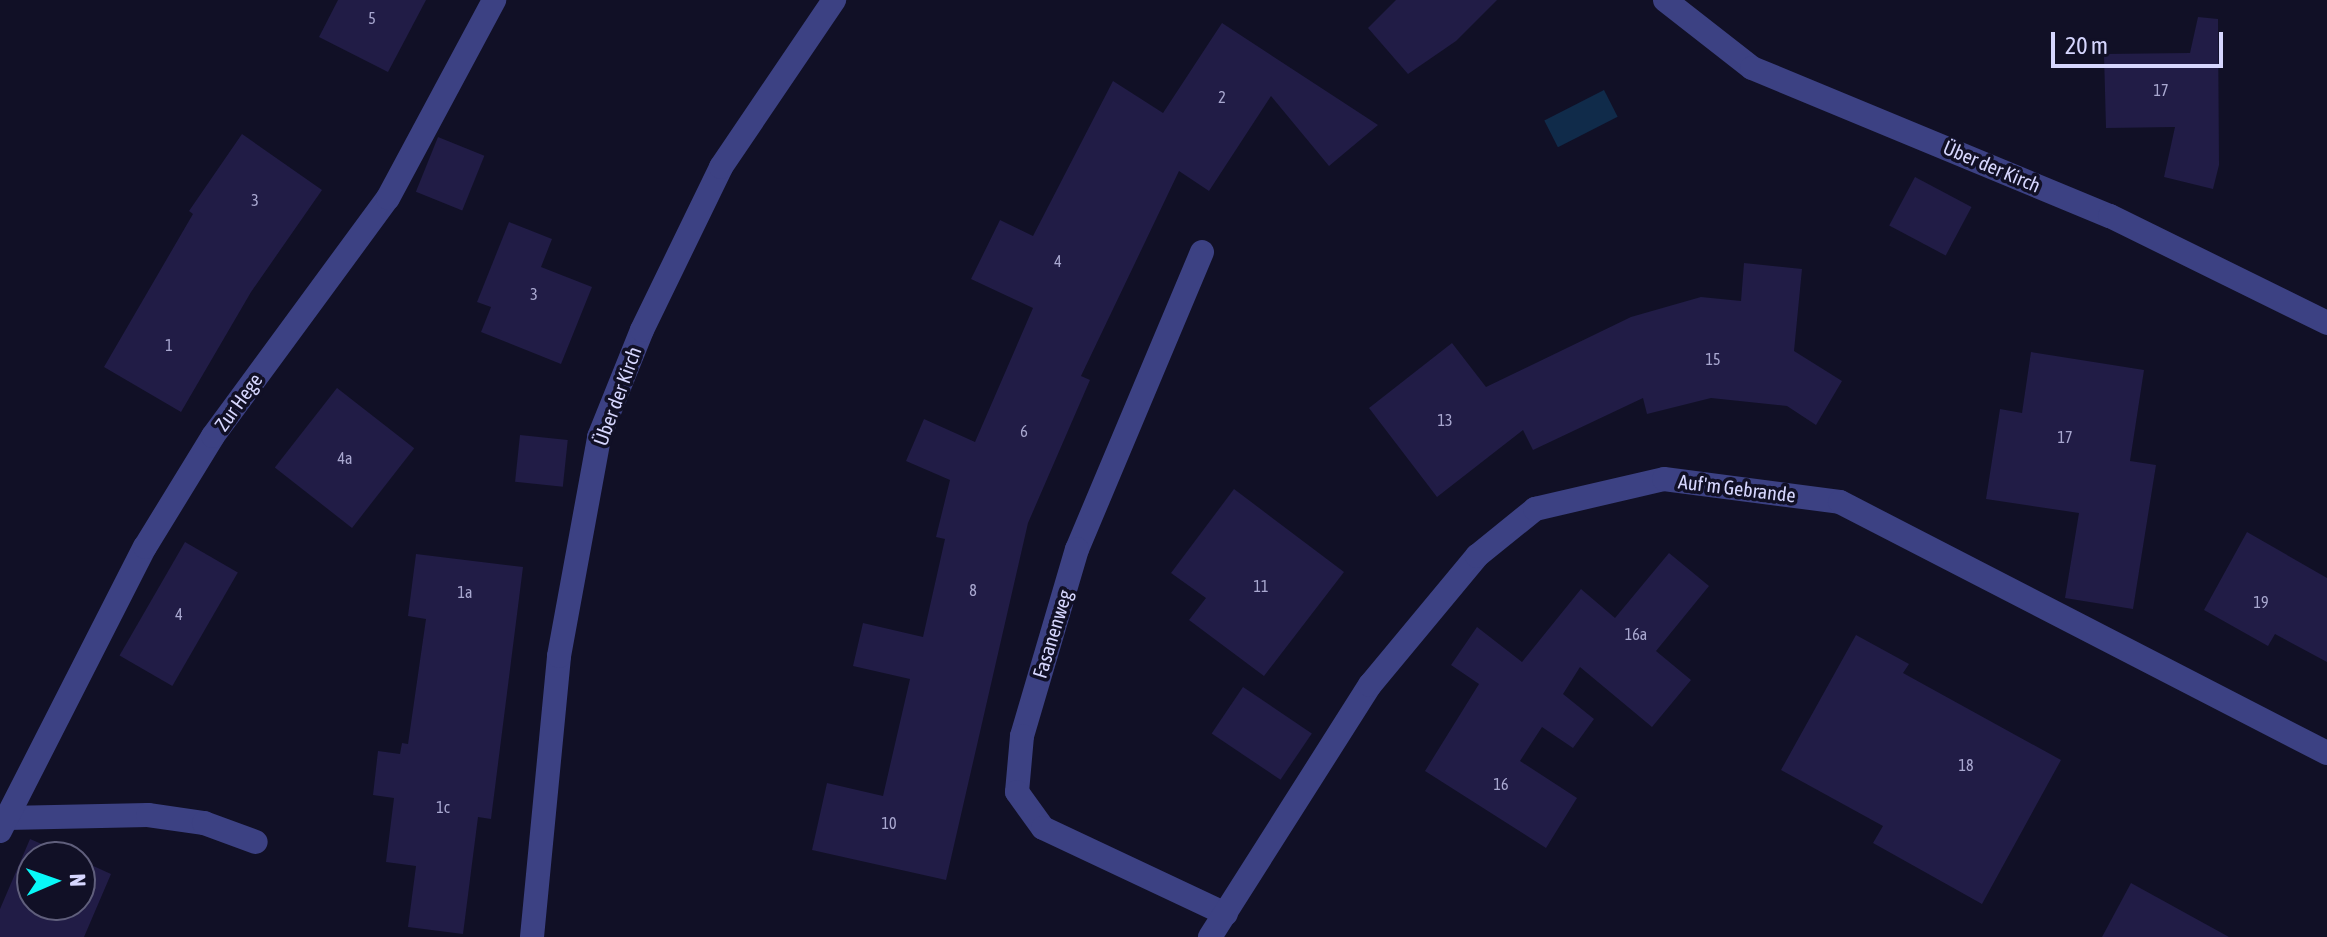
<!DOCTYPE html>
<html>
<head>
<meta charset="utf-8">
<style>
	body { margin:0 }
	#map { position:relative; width:2327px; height:937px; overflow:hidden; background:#111026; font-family:"Asap Condensed",sans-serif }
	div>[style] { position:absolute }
	.water>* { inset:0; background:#102b4a; transform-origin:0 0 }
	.building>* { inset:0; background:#211c46; transform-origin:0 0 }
	.street>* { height:24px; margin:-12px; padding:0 12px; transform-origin:12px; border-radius:12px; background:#3c4183 }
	span { translate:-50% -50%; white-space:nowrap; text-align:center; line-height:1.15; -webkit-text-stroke:7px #111026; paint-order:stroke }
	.number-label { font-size:16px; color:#a9a8d0 }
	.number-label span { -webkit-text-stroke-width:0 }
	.street-label { font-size:20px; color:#d6d6fe }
	.north { position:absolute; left:16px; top:841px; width:80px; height:80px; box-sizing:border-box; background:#111026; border:2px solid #605f7c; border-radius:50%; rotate:88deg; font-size:22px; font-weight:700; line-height:32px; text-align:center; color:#d6d6fe }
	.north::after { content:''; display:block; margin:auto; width:28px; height:36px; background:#08f8f8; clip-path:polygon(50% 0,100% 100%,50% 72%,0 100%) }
	.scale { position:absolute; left:2051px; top:32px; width:172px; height:36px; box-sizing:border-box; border:4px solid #d6d6fe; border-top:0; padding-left:10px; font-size:24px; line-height:28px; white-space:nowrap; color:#d6d6fe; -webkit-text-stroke:6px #111026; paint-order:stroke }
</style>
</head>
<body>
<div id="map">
	<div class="water">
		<i style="left:1604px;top:90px;width:30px;height:67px;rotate:63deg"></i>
	</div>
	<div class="building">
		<i style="clip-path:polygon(338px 0,426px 0,388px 72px,319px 37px)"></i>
		<i style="clip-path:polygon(1396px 0,1497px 0,1456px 41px,1408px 74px,1368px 28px)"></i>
		<i style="clip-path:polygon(2198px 17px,2218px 19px,2219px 165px,2213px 189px,2164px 177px,2175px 127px,2106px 128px,2104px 54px,2190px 53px)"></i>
		<i style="clip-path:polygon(1222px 23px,1378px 125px,1329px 166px,1271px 96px,1209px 191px,1179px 171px,1081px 376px,1090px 380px,1028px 523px,946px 880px,812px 850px,827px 783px,883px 796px,910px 679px,853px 666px,863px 623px,923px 637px,945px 539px,936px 537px,950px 480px,906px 461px,924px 419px,975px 442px,1033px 308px,971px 279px,1000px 220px,1033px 236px,1113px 81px,1163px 113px)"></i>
		<i style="clip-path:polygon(242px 134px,322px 190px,251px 292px,181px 412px,104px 367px,193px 214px,189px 211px)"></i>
		<i style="left:438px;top:137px;width:50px;height:59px;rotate:22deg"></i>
		<i style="left:1915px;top:177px;width:64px;height:55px;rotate:28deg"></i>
		<i style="clip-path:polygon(509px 222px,552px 239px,541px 267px,592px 287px,561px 364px,481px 332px,491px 307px,477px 302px)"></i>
		<i style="clip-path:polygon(1744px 263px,1802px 269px,1794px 351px,1842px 381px,1816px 425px,1787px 406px,1711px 398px,1647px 414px,1643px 398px,1533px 450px,1523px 430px,1437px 497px,1369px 408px,1452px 343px,1486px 387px,1631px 317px,1701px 297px,1741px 301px)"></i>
		<i style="clip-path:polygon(2031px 352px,2144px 370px,2130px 461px,2156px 465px,2133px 609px,2065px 598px,2079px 513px,1986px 499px,2000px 409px,2022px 413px)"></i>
		<i style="left:337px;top:388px;width:98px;height:101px;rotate:38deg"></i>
		<i style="left:520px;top:435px;width:48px;height:47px;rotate:6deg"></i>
		<i style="clip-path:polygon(1234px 489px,1344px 572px,1264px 676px,1189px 620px,1206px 598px,1171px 573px)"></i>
		<i style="clip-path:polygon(2247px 532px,2327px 578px,2327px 662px,2275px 634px,2268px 646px,2204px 610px)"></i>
		<i style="left:185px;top:542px;width:61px;height:131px;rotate:30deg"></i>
		<i style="clip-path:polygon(1669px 553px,1709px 586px,1656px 651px,1691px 680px,1652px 727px,1580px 667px,1563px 694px,1594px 719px,1573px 748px,1542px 727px,1520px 761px,1577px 798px,1546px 848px,1425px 771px,1479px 684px,1451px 665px,1477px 627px,1522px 662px,1581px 589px,1615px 618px)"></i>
		<i style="clip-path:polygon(416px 554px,523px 567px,491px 819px,478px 817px,463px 934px,408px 927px,416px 866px,386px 862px,394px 798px,373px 795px,378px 751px,400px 754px,402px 743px,408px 744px,426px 619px,408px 616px)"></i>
		<i style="clip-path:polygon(1856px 635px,1909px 664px,1903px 673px,2061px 760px,1982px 904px,1873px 843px,1883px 826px,1781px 770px)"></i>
		<i style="left:1243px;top:687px;width:83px;height:56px;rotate:34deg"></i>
		<i style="clip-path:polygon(30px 839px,72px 857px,32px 857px,32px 905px,80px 905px,80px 860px,111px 874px,84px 937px,0 937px,0 909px)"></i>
		<i style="clip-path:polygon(2131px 883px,2229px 937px,2102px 937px)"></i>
	</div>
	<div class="street">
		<i style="left:1665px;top:0;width:110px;rotate:38deg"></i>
		<i style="left:1752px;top:68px;width:387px;rotate:22.5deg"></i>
		<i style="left:2110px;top:216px;width:242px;rotate:26.2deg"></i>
		<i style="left:1202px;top:252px;width:322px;rotate:112.8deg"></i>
		<i style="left:1077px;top:549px;width:195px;rotate:106.4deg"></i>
		<i style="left:1022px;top:736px;width:56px;rotate:95.1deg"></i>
		<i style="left:1017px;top:792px;width:44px;rotate:54.2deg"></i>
		<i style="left:1043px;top:828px;width:202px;rotate:25.2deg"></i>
		<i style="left:7px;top:818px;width:141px;rotate:-1.2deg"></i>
		<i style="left:148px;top:815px;width:57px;rotate:8.1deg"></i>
		<i style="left:204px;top:823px;width:55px;rotate:20.1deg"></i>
		<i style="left:0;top:831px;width:319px;rotate:-63deg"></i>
		<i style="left:145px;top:547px;width:130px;rotate:-58.5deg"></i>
		<i style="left:213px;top:436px;width:295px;rotate:-53.7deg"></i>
		<i style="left:388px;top:198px;width:225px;rotate:-61.8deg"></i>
		<i style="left:532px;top:937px;width:282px;rotate:-84.5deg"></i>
		<i style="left:559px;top:656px;width:223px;rotate:-79.6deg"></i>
		<i style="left:599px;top:437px;width:115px;rotate:-68.1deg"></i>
		<i style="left:642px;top:330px;width:181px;rotate:-64.1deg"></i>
		<i style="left:721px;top:167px;width:202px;rotate:-55.9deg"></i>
		<i style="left:1210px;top:937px;width:299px;rotate:-57.6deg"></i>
		<i style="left:1370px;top:685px;width:168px;rotate:-50.3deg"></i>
		<i style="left:1477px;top:556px;width:75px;rotate:-39deg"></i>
		<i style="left:1535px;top:509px;width:132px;rotate:-13.1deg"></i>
		<i style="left:1664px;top:479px;width:177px;rotate:7.4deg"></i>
		<i style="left:1840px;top:502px;width:548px;rotate:27.27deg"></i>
	</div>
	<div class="number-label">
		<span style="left:372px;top:18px">5</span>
		<span style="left:2161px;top:90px">17</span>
		<span style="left:1222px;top:97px">2</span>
		<span style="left:255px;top:200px">3</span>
		<span style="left:1058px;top:261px">4</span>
		<span style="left:534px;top:294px">3</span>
		<span style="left:169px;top:345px">1</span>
		<span style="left:1713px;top:359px">15</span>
		<span style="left:1445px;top:420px">13</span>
		<span style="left:1024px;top:431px">6</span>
		<span style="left:2065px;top:437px">17</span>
		<span style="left:345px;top:458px">4a</span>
		<span style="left:1261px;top:586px">11</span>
		<span style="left:973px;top:590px">8</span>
		<span style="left:465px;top:592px">1a</span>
		<span style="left:2261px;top:602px">19</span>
		<span style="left:179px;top:614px">4</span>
		<span style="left:1636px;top:634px">16a</span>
		<span style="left:1966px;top:765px">18</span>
		<span style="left:1501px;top:784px">16</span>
		<span style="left:443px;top:807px">1c</span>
		<span style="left:889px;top:823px">10</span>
	</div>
	<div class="street-label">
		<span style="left:1992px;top:166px;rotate:23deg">Über der Kirch</span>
		<span style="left:617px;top:396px;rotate:-70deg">Über der Kirch</span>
		<span style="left:238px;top:402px;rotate:-54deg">Zur Hege</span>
		<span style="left:1737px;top:488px;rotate:7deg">Auf'm Gebrande</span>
		<span style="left:1052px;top:634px;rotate:-73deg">Fasanenweg</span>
	</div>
	<div class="north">N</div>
	<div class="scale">20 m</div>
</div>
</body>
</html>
